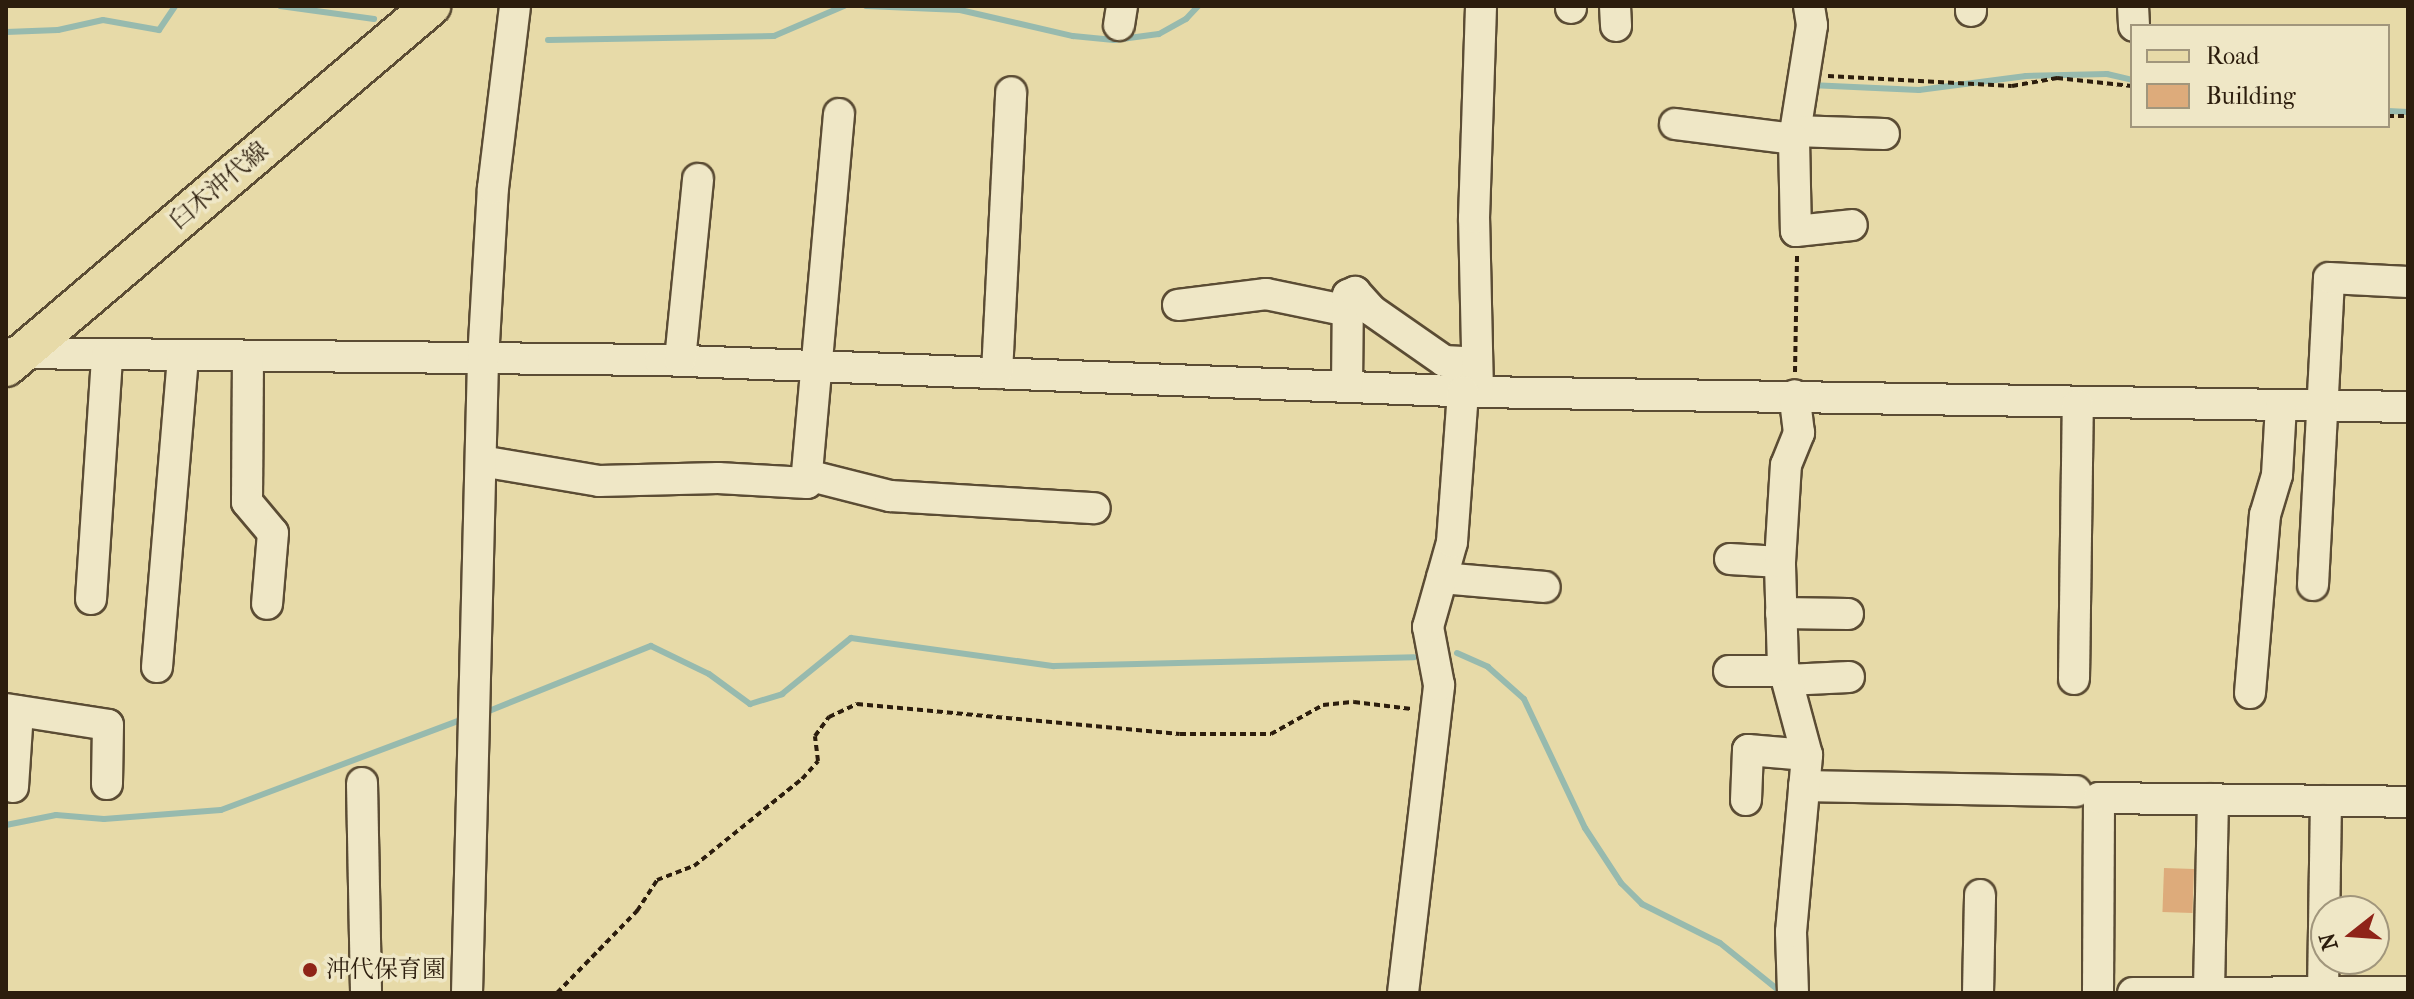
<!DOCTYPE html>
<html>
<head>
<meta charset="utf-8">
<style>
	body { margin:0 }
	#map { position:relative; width:2414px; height:999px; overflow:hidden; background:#e7daa8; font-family:"IM FELL French Canon","Noto Serif JP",serif }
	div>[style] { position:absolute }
	.stream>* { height:6px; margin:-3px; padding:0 3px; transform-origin:3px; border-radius:3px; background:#97baae }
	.building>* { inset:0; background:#ddab7b; transform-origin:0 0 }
	.path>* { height:4px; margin-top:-2px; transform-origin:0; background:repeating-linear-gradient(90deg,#2c1d0d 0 6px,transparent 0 10px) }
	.roads { filter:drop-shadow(2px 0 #5b4c34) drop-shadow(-2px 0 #5b4c34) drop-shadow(0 2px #5b4c34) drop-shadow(0 -2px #5b4c34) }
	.minor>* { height:30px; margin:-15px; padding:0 15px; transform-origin:15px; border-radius:15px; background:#efe7c6 }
	.major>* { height:38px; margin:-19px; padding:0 19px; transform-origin:19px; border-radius:19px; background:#e7daa8 }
	.dots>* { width:22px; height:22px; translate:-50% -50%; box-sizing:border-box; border:4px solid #efe7c6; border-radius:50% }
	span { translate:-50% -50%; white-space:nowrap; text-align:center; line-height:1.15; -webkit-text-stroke:7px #efe7c6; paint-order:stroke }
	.street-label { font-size:24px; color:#2c1d0d }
	.poi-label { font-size:24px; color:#2c1d0d }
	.left { translate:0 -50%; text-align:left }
	.frame { position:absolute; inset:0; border:8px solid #2c1d0d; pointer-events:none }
	.legend { position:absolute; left:2130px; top:24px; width:260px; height:104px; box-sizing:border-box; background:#efe7c6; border:2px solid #a1967c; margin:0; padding:10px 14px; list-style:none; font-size:24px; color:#2c1d0d }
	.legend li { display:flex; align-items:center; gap:16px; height:40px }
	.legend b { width:40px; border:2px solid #a1967c }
	.north { position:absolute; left:2310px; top:895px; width:80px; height:80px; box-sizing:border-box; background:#efe7c6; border:2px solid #a1967c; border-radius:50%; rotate:253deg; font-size:22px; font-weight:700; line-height:32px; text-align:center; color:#2c1d0d }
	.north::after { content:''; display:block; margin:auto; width:28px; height:36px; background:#8f2418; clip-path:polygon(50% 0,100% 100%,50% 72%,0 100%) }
</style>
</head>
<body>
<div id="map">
	<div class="stream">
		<i style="left:280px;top:6px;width:95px;rotate:7.9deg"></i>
		<i style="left:866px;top:6px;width:94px;rotate:2.4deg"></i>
		<i style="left:960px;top:10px;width:116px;rotate:13deg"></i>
		<i style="left:1073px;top:36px;width:41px;rotate:5.6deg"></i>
		<i style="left:1114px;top:40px;width:45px;rotate:-7.6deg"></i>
		<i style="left:1159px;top:34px;width:31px;rotate:-29deg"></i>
		<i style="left:1186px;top:19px;width:18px;rotate:-47deg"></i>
		<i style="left:6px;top:32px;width:52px;rotate:-2.2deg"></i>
		<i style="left:58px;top:30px;width:46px;rotate:-12.5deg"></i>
		<i style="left:103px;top:20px;width:57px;rotate:10.1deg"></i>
		<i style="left:159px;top:30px;width:29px;rotate:-56deg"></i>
		<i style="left:548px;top:40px;width:226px;rotate:-1deg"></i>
		<i style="left:774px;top:36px;width:76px;rotate:-23.2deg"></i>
		<i style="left:1810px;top:85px;width:109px;rotate:2.6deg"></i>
		<i style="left:1919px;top:90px;width:108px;rotate:-7.5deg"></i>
		<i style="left:2026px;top:76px;width:81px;rotate:-1.4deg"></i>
		<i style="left:2107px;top:74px;width:26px;rotate:13deg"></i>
		<i style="left:2388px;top:111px;width:20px;rotate:3deg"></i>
		<i style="left:1457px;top:653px;width:34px;rotate:24deg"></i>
		<i style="left:1488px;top:667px;width:48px;rotate:41.6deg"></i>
		<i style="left:1524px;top:699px;width:143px;rotate:64.7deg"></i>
		<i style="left:1585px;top:828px;width:66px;rotate:56.8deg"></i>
		<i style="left:1621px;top:883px;width:30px;rotate:45deg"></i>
		<i style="left:1642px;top:904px;width:87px;rotate:26.6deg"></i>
		<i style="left:1720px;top:943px;width:80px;rotate:38.9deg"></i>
		<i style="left:484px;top:713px;width:180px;rotate:-21.9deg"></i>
		<i style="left:651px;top:646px;width:64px;rotate:25.8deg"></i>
		<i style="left:709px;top:674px;width:51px;rotate:36.2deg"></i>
		<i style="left:750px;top:704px;width:34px;rotate:-17deg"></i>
		<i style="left:782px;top:694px;width:89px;rotate:-39.1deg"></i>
		<i style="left:851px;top:638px;width:205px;rotate:7.9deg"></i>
		<i style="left:1054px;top:666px;width:360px;rotate:-1.4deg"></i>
		<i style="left:6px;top:825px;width:51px;rotate:-11.3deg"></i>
		<i style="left:56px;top:815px;width:48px;rotate:4.8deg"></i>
		<i style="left:104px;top:819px;width:117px;rotate:-4.4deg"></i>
		<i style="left:221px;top:810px;width:262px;rotate:-20.6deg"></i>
	</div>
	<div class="building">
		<i style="left:2164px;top:868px;width:30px;height:44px;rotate:2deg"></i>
	</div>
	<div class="path">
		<i style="left:1828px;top:76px;width:184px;rotate:3.1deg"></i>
		<i style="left:2012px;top:86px;width:46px;rotate:-10.1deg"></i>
		<i style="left:2057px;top:78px;width:75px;rotate:6.1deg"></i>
		<i style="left:2388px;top:116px;width:20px"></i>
		<i style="left:1795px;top:372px;width:119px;rotate:-89deg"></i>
		<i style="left:557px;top:993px;width:115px;rotate:-45.7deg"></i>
		<i style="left:637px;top:911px;width:37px;rotate:-57deg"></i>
		<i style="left:657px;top:880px;width:40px;rotate:-21deg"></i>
		<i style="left:694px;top:866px;width:139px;rotate:-38.9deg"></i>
		<i style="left:802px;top:779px;width:24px;rotate:-48deg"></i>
		<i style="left:818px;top:761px;width:25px;rotate:-97deg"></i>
		<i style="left:815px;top:736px;width:24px;rotate:-54deg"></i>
		<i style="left:829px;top:717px;width:31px;rotate:-25deg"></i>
		<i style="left:857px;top:704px;width:324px;rotate:5.3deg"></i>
		<i style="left:1180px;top:734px;width:91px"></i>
		<i style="left:1271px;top:734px;width:60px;rotate:-29.1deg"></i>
		<i style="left:1323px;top:705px;width:31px;rotate:-6deg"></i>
		<i style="left:1354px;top:702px;width:58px;rotate:6.9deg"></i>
	</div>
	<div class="roads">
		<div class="minor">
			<i style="left:1571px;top:6px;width:2px;rotate:90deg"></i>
			<i style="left:1615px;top:6px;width:20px;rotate:87deg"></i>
			<i style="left:2133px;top:6px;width:20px;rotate:87deg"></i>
			<i style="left:1971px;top:11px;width:5px;rotate:-90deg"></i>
			<i style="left:1119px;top:25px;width:19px;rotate:-81deg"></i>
			<i style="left:839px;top:114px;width:362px;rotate:95.1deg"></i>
			<i style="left:807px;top:475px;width:86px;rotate:14.2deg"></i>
			<i style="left:890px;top:496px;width:205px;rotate:3.4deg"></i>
			<i style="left:1675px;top:124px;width:120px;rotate:7.2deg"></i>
			<i style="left:1794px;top:139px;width:115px;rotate:-81deg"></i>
			<i style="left:1812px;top:25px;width:19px;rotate:-99deg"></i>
			<i style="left:1794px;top:131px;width:90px;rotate:1.9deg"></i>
			<i style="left:1794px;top:139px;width:92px;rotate:88.8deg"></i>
			<i style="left:1796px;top:231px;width:56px;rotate:-6.1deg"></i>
			<i style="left:1178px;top:305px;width:89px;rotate:-7.1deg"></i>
			<i style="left:1266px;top:294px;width:84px;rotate:11.7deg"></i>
			<i style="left:11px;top:353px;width:649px;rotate:0.62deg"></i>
			<i style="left:660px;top:360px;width:819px;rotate:2.24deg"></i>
			<i style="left:1478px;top:392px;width:930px;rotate:0.92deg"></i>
			<i style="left:248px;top:357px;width:145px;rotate:90.4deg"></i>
			<i style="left:247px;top:502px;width:40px;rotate:50deg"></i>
			<i style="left:273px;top:533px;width:71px;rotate:94.8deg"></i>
			<i style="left:680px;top:360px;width:182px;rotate:-84.3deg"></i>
			<i style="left:997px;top:373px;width:281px;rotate:-87.1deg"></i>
			<i style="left:1347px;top:387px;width:92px;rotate:-89.4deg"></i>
			<i style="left:1348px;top:295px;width:8px;rotate:-23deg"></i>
			<i style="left:1355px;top:292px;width:24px;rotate:48deg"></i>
			<i style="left:1371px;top:310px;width:89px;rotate:34.9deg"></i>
			<i style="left:1444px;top:361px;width:33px;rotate:3deg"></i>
			<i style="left:1478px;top:392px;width:174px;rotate:-91.3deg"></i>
			<i style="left:1474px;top:218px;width:212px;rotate:-88.1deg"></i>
			<i style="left:481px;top:461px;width:120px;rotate:9.6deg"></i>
			<i style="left:599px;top:481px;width:119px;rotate:-1.4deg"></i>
			<i style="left:718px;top:478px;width:89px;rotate:3.2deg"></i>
			<i style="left:807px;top:483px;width:8px;rotate:-90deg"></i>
			<i style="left:1730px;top:559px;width:50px;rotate:3.4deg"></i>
			<i style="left:1442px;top:578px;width:103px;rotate:5deg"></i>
			<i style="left:2313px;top:585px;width:307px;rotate:-87deg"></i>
			<i style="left:2329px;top:278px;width:79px;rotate:2.9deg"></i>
			<i style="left:91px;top:599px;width:244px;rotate:-86.2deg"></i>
			<i style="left:1781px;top:613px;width:67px;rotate:0.9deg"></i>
			<i style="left:157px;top:667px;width:311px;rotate:-85.2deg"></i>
			<i style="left:1729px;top:671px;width:56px"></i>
			<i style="left:2074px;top:679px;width:274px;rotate:-89.2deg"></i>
			<i style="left:1787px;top:680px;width:62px;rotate:-2.8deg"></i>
			<i style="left:2250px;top:693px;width:179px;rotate:-85.2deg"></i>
			<i style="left:2265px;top:515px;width:42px;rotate:-73.3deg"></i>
			<i style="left:2277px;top:475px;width:69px;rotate:-86.7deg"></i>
			<i style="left:6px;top:709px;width:103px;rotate:8.9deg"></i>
			<i style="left:108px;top:725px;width:59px;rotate:91deg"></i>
			<i style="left:362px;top:783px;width:210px;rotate:88.9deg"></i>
			<i style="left:1804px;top:786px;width:272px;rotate:1.1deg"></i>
			<i style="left:13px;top:787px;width:76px;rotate:-86.2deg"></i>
			<i style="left:1746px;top:800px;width:50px;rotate:-87.7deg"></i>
			<i style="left:1748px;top:750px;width:59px;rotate:4.8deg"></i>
			<i style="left:2209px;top:990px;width:191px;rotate:-88.8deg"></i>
			<i style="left:2323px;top:991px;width:190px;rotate:-89.1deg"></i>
			<i style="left:467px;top:993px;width:633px;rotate:-88.55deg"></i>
			<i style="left:483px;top:360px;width:172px;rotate:-86.7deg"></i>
			<i style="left:493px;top:188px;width:183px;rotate:-83.1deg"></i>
			<i style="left:1403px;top:993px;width:310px;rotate:-83.3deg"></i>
			<i style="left:1439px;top:685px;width:59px;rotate:-100.7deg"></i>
			<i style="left:1428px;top:627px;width:88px;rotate:-74.2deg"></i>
			<i style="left:1452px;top:542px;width:151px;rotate:-85.8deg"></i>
			<i style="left:1793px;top:993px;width:61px;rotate:-91.9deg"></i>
			<i style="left:1791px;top:932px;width:178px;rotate:-84.8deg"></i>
			<i style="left:1807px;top:755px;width:92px;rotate:-105.1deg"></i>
			<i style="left:1783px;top:666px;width:104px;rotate:-91.7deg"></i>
			<i style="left:1780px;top:562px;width:97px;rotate:-86.5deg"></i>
			<i style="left:1786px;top:465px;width:35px;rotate:-68deg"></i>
			<i style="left:1799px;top:433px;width:38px;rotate:-97deg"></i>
			<i style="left:1978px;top:993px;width:98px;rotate:-88.8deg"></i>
			<i style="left:2098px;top:993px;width:195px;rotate:-89.7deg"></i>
			<i style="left:2099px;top:798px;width:309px;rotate:0.7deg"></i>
			<i style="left:2133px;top:993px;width:275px;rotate:-0.2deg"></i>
		</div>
		<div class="major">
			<i style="left:6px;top:367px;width:558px;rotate:-40.34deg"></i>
		</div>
	</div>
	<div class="dots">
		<i style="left:310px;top:970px;background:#8f2418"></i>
	</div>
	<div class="street-label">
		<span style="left:219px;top:186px;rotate:-40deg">臼木沖代線</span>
	</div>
	<div class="poi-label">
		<span class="left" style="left:326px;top:970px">沖代保育園</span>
	</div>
	<div class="frame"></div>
	<ul class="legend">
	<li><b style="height:10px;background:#e7daa8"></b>Road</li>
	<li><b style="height:22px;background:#ddab7b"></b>Building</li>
	</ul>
	<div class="north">N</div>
</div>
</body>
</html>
